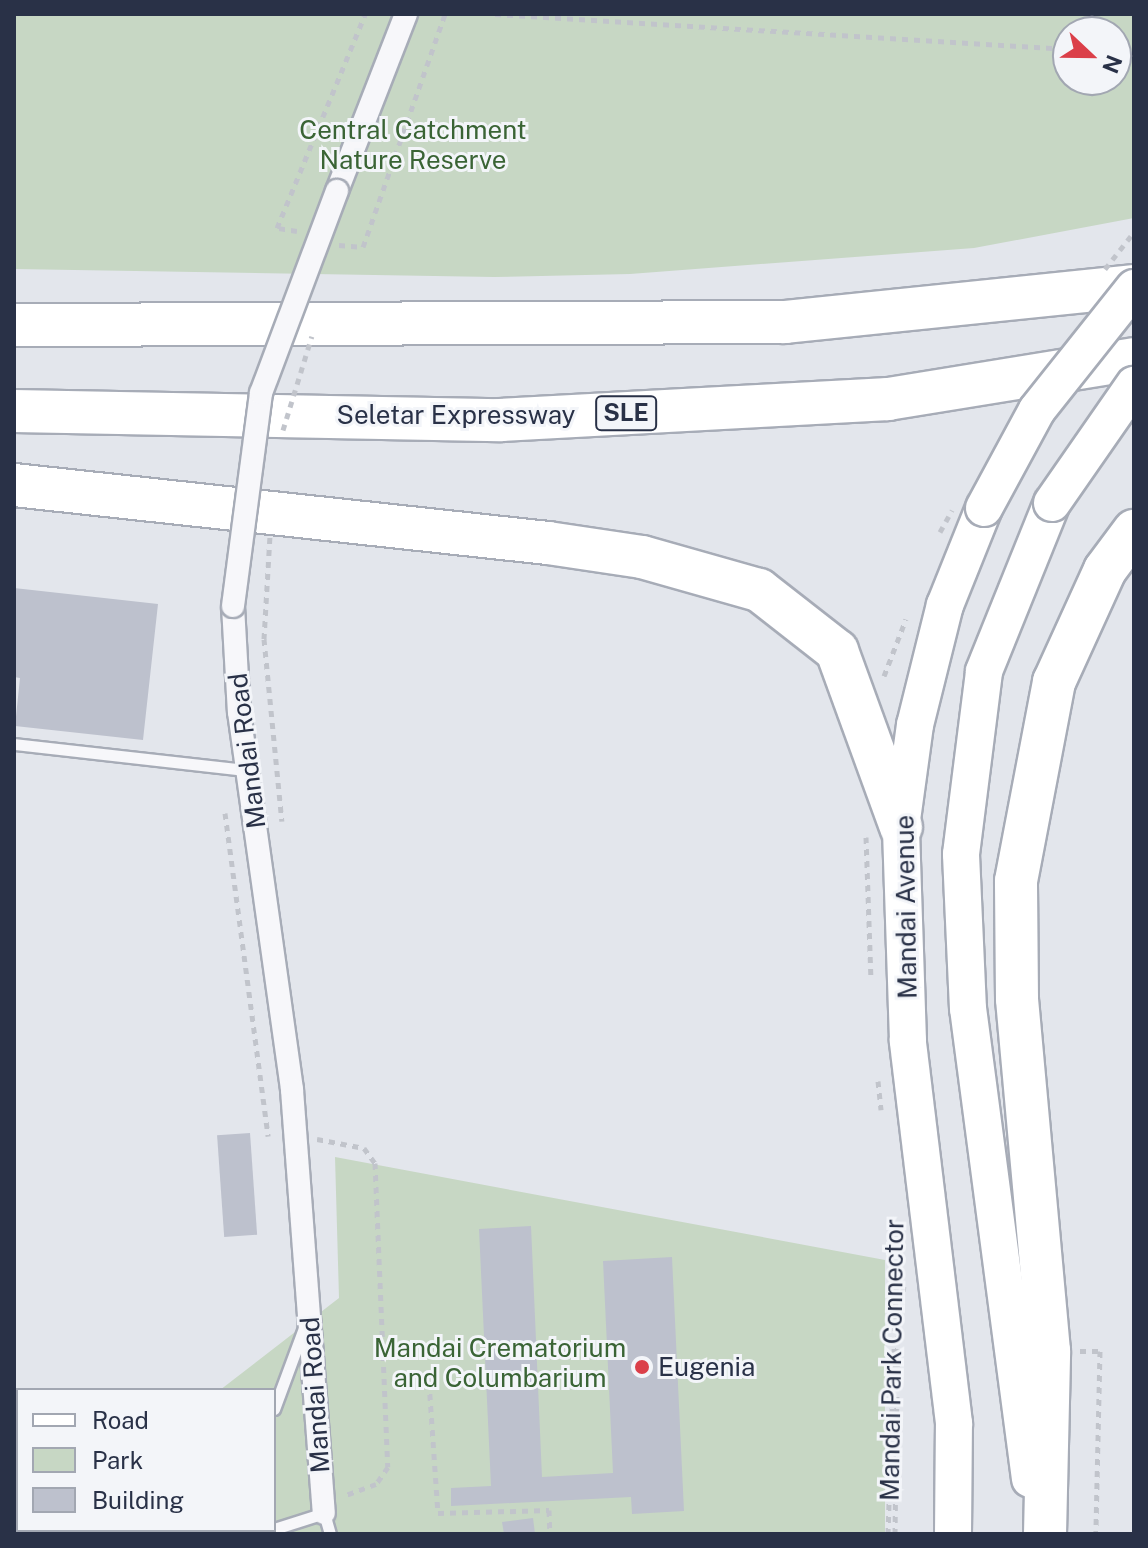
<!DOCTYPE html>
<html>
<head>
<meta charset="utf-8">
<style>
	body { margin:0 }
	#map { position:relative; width:1148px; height:1548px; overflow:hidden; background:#e3e6ec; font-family:"Public Sans",sans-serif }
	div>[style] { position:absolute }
	.green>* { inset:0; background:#c7d7c4 }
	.building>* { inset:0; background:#bdc1cd; transform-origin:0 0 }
	.path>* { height:5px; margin-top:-2.5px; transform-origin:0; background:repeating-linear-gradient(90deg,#c1c4cb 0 6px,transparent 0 12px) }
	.roads { filter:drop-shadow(2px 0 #a7acb7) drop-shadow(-2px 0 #a7acb7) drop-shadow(0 2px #a7acb7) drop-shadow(0 -2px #a7acb7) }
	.service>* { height:11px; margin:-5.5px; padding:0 5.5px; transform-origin:5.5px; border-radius:5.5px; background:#f7f7fa }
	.minor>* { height:22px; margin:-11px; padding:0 11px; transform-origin:11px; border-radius:11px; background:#f7f7fa }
	.primary>* { height:36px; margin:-18px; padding:0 18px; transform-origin:18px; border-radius:18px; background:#fff }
	.motorway>* { height:42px; margin:-21px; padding:0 21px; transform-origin:21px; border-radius:21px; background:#fff }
	.path-bridge>* { height:5px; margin-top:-2.5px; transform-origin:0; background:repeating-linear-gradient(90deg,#c1c4cb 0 6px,transparent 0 12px) }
	.bridges { filter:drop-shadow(2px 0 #a7acb7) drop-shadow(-2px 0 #a7acb7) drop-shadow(0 2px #a7acb7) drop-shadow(0 -2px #a7acb7) }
	.minor-bridge>* { height:22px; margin:-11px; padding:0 11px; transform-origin:11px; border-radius:11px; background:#f7f7fa }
	.primary-bridge>* { height:36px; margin:-18px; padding:0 18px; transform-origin:18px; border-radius:18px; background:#fff }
	.dots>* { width:22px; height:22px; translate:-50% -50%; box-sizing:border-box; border:4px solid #f3f5f9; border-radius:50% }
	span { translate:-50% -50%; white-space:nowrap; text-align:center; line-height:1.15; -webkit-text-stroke:6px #f3f5f9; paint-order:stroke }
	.shield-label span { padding:2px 6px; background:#f3f5f9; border:2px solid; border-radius:6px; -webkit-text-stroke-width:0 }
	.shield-label { font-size:24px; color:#293147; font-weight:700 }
	.park-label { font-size:26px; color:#3a6435 }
	.street-label { font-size:26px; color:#293147 }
	.poi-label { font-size:26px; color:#293147 }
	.left { translate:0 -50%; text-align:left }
	.frame { position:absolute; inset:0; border:16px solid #293147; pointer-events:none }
	.legend { position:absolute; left:16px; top:1388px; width:260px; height:144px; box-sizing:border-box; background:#f3f5f9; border:2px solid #a2a7b2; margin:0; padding:10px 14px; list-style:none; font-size:24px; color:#293147 }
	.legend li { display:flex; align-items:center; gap:16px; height:40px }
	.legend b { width:40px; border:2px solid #a2a7b2 }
	.north { position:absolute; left:1052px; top:16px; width:80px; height:80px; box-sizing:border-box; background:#f3f5f9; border:2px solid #a2a7b2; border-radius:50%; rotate:112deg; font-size:22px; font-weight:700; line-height:32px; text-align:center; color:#293147 }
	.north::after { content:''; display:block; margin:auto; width:28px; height:36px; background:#db3f49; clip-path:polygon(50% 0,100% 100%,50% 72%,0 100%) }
</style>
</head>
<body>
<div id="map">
	<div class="green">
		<i style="clip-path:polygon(evenodd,14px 14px,1134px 14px,1134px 218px,974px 248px,630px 274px,494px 277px,14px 269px,14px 14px,1068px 32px,1116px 32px,1116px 80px,1068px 80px,1068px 32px)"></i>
		<i style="clip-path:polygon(335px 1157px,885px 1260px,885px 1534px,34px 1534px,274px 1530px,274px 1390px,220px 1390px,339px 1298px)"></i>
	</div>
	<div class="building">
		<i style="clip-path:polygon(14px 588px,158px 604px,143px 740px,15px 726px,20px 678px,14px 677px)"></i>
		<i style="left:250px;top:1133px;width:102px;height:33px;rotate:86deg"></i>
		<i style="clip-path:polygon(531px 1226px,542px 1477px,613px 1473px,603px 1261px,672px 1257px,684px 1511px,632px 1514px,631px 1497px,451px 1506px,451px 1488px,491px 1486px,479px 1229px)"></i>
		<i style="clip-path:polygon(533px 1518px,535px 1534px,504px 1534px,502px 1522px)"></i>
	</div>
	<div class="path">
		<i style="left:495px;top:14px;width:574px;rotate:3.5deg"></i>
		<i style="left:1116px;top:52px;width:18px;rotate:6deg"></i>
		<i style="left:297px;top:231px;width:20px;rotate:-171deg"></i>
		<i style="left:277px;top:228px;width:231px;rotate:-67.6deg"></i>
		<i style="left:339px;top:245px;width:24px;rotate:5deg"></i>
		<i style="left:363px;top:247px;width:247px;rotate:-70.6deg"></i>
		<i style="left:264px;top:639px;width:183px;rotate:84.4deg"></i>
		<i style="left:884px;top:676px;width:61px;rotate:-68.9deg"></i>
		<i style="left:225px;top:813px;width:326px;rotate:82.4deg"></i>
		<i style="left:866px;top:837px;width:142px;rotate:88deg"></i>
		<i style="left:878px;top:1081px;width:29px;rotate:84deg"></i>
		<i style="left:317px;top:1139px;width:48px;rotate:10.8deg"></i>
		<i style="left:364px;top:1148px;width:19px;rotate:54deg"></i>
		<i style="left:375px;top:1163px;width:304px;rotate:87.6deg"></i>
		<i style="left:388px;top:1467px;width:21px;rotate:125deg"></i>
		<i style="left:376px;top:1484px;width:33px;rotate:160deg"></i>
		<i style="left:1080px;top:1351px;width:20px"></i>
		<i style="left:1100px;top:1351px;width:183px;rotate:91.3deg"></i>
		<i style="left:429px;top:1382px;width:131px;rotate:86.1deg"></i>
		<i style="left:438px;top:1513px;width:111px;rotate:-1.5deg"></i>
		<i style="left:549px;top:1510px;width:24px;rotate:88deg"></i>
		<i style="left:888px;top:1534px;width:299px;rotate:-88.1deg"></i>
		<i style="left:895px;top:1534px;width:207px;rotate:-89.2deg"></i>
		<i style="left:898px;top:1327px;width:41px;rotate:-81.7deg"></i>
	</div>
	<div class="roads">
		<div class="service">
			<i style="left:14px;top:744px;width:234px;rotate:6.4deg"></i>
			<i style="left:274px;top:1409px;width:86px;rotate:-69.7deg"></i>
			<i style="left:274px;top:1529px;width:52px;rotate:-17.7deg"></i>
			<i style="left:324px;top:1513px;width:22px;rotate:74deg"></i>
			<i style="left:228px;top:1534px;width:4px;rotate:-76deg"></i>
			<i style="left:258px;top:1534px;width:13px;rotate:-18deg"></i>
		</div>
		<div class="minor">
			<i style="left:337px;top:191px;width:190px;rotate:-68.7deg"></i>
			<i style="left:233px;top:606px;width:106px;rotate:86.8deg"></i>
			<i style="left:239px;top:712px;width:382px;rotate:82deg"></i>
			<i style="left:292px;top:1090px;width:424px;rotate:85.7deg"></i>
		</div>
		<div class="primary">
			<i style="left:1030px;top:1479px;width:474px;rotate:-97.5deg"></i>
			<i style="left:968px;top:1009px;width:155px;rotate:-92.6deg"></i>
			<i style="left:961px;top:854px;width:184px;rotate:-82.8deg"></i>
			<i style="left:984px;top:671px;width:181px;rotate:-68deg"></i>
			<i style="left:953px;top:1534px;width:111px;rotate:-89.5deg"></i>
			<i style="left:954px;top:1423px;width:385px;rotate:-96.9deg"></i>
			<i style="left:908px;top:1041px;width:214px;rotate:-91.9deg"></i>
			<i style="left:901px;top:827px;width:103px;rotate:-82.2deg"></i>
			<i style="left:915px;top:725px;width:124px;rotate:-76deg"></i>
			<i style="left:945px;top:605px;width:105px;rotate:-68.1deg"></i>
		</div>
		<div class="motorway">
			<i style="left:14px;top:325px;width:771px;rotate:-0.22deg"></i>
			<i style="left:785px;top:322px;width:351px;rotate:-5.9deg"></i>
			<i style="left:14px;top:411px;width:486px;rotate:1.1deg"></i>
			<i style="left:500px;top:420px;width:389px;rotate:-3.1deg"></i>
			<i style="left:888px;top:399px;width:249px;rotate:-9.2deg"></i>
			<i style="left:14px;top:485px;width:537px;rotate:6.2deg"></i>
			<i style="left:548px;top:543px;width:95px;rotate:8.5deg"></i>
			<i style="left:642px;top:557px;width:122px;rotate:15.8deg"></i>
			<i style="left:759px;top:590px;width:99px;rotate:38deg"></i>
			<i style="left:837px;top:651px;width:187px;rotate:70deg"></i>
			<i style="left:1045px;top:1534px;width:183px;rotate:-88.7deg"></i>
			<i style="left:1049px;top:1351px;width:353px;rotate:-95.2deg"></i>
			<i style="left:1017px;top:999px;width:118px;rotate:-90.5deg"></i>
			<i style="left:1016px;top:881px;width:203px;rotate:-79.2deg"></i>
			<i style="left:1054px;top:682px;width:123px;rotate:-65.5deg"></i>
			<i style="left:1105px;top:570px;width:49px;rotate:-53.4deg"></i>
		</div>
	</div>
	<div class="path-bridge">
		<i style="left:1105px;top:269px;width:47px;rotate:-51.9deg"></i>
		<i style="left:283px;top:430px;width:98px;rotate:-72.9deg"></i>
		<i style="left:940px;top:532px;width:25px;rotate:-61deg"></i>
		<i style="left:264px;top:639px;width:105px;rotate:-86.7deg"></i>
	</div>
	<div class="bridges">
		<div class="minor-bridge">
			<i style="left:233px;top:606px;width:215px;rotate:-82.5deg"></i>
			<i style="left:261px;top:393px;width:216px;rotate:-69.4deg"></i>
		</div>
		<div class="primary-bridge">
			<i style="left:1052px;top:503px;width:144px;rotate:-55.2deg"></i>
			<i style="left:984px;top:508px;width:111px;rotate:-61.6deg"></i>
			<i style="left:1037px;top:410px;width:156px;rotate:-51.5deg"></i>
		</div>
	</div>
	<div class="dots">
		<i style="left:642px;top:1367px;background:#db3f49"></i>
	</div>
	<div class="shield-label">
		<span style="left:626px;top:413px">SLE</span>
	</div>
	<div class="park-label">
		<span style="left:413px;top:145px">Central Catchment<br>Nature Reserve</span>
		<span style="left:500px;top:1363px">Mandai Crematorium<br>and Columbarium</span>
	</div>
	<div class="street-label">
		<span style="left:456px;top:415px">Seletar Expressway</span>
		<span style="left:247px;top:751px;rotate:-97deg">Mandai Road</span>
		<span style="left:906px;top:907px;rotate:-91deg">Mandai Avenue</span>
		<span style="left:892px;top:1360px;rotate:-89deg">Mandai Park Connector</span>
		<span style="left:315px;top:1395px;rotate:-94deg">Mandai Road</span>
	</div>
	<div class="poi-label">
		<span class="left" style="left:658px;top:1367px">Eugenia</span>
	</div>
	<div class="frame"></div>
	<ul class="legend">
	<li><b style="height:10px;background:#fff"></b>Road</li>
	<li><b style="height:22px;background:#c7d7c4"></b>Park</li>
	<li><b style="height:22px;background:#bdc1cd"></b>Building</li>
	</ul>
	<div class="north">N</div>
</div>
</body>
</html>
